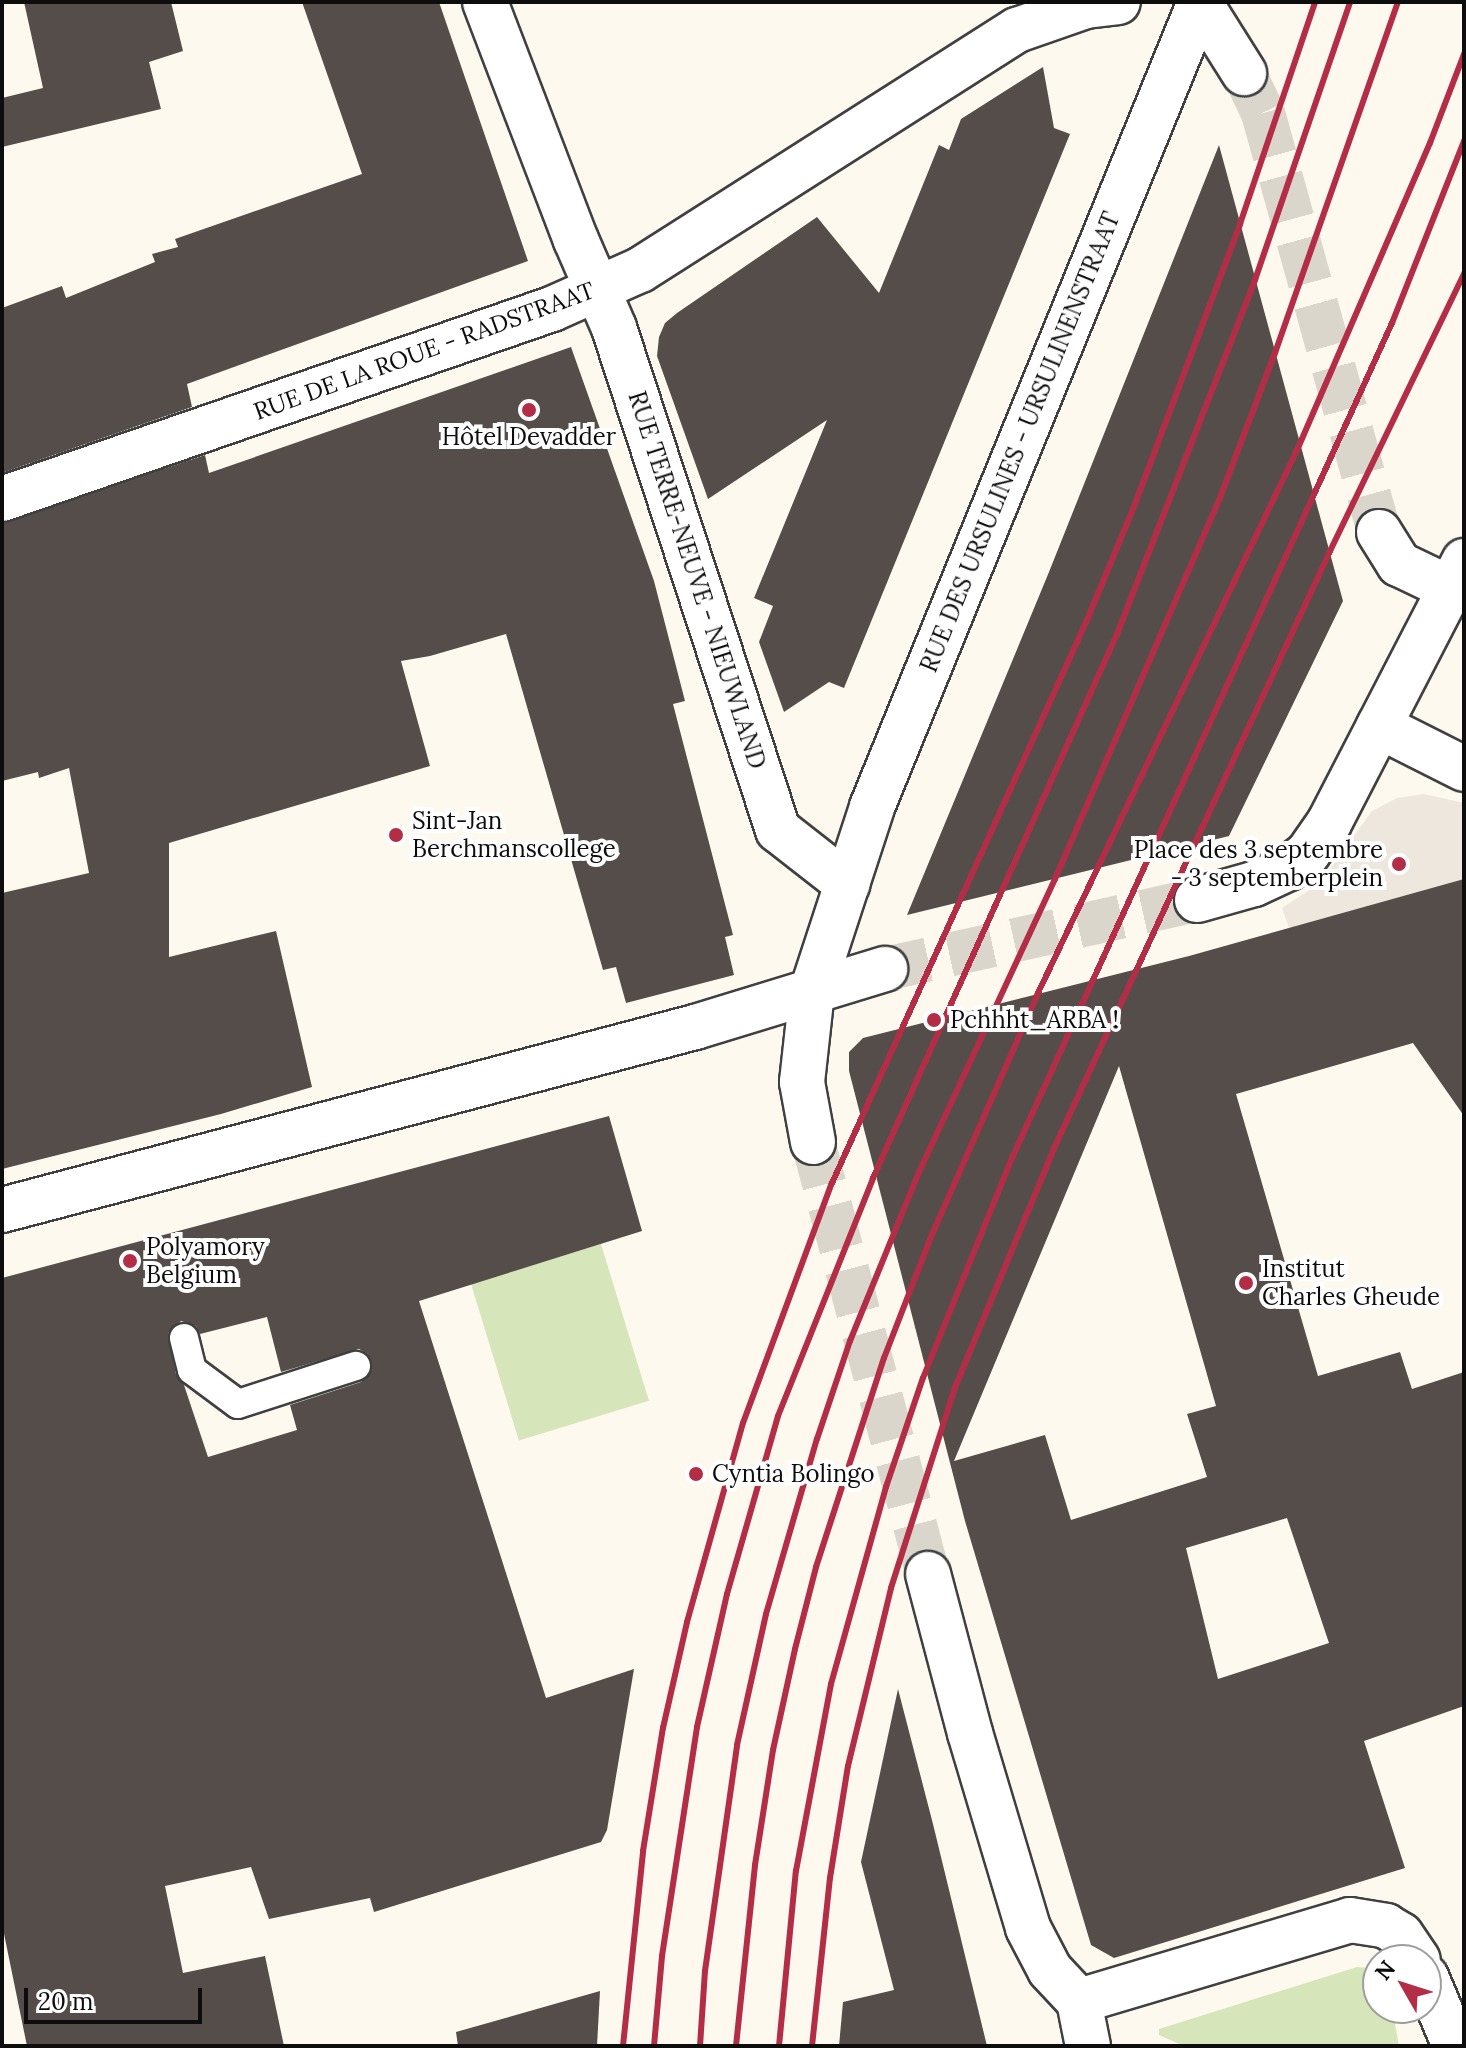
<!DOCTYPE html>
<html>
<head>
<meta charset="utf-8">
<style>
	body { margin:0 }
	#map { position:relative; width:1466px; height:2048px; overflow:hidden; background:#fef9ee; font-family:Lora,serif }
	div>[style] { position:absolute }
	.green>* { inset:0; background:#d7e6ba; transform-origin:0 0 }
	.plaza>* { inset:0; background:#ede7de }
	.building>* { inset:0; background:#554d4a }
	.minor-tunnel>* { height:44px; margin-top:-22px; transform-origin:0; background:repeating-linear-gradient(90deg,#dad6cc 0 44px,transparent 0 66px) }
	.roads { filter:drop-shadow(2px 0 #404040) drop-shadow(-2px 0 #404040) drop-shadow(0 2px #404040) drop-shadow(0 -2px #404040) }
	.service>* { height:28px; margin:-14px; padding:0 14px; transform-origin:14px; border-radius:14px; background:#fff }
	.minor>* { height:44px; margin:-22px; padding:0 22px; transform-origin:22px; border-radius:22px; background:#fff }
	.rail>* { height:6px; margin:-3px; padding:0 3px; transform-origin:3px; border-radius:3px; background:#b42d46 }
	.dots>* { width:22px; height:22px; translate:-50% -50%; box-sizing:border-box; border:4px solid #fff; border-radius:50% }
	span { translate:-50% -50%; white-space:nowrap; text-align:center; line-height:1.15; -webkit-text-stroke:8px #fff; paint-order:stroke }
	.street-label { font-size:24px; color:#0d0d0d }
	.poi-label { font-size:24px; color:#0d0d0d }
	.left { translate:0 -50%; text-align:left }
	.right { translate:-100% -50%; text-align:right }
	.frame { position:absolute; inset:0; border:4px solid #0d0d0d; pointer-events:none }
	.north { position:absolute; left:1362px; top:1944px; width:80px; height:80px; box-sizing:border-box; background:#fff; border:2px solid #9e9e9e; border-radius:50%; rotate:309deg; font-size:22px; font-weight:700; line-height:32px; text-align:center; color:#0d0d0d }
	.north::after { content:''; display:block; margin:auto; width:28px; height:36px; background:#b42d46; clip-path:polygon(50% 0,100% 100%,50% 72%,0 100%) }
	.scale { position:absolute; left:24px; top:1988px; width:178px; height:36px; box-sizing:border-box; border:4px solid #0d0d0d; border-top:0; padding-left:10px; font-size:24px; line-height:28px; white-space:nowrap; color:#0d0d0d; -webkit-text-stroke:6px #fff; paint-order:stroke }
</style>
</head>
<body>
<div id="map">
	<div class="green">
		<i style="left:601px;top:1244px;width:164px;height:136px;rotate:73deg"></i>
		<i style="clip-path:polygon(1357px 1967px,1371px 1968px,1378px 1973px,1378px 2008px,1392px 2008px,1399px 2046px,1184px 2046px,1159px 2035px,1159px 2029px)"></i>
	</div>
	<div class="plaza">
		<i style="clip-path:polygon(1424px 794px,1464px 803px,1464px 879px,1289px 928px,1282px 908px,1320px 883px,1372px 811px,1397px 798px)"></i>
	</div>
	<div class="building">
		<i style="clip-path:polygon(24px 2px,171px 2px,183px 51px,149px 62px,161px 109px,2px 147px,2px 98px,43px 88px)"></i>
		<i style="clip-path:polygon(302px 2px,439px 2px,528px 261px,187px 384px,192px 407px,2px 473px,2px 308px,62px 286px,66px 298px,155px 262px,152px 254px,178px 247px,175px 239px,362px 174px)"></i>
		<i style="clip-path:polygon(1043px 67px,1054px 128px,1070px 134px,844px 688px,829px 682px,784px 712px,759px 642px,773px 606px,754px 598px,827px 420px,708px 499px,657px 356px,659px 337px,665px 323px,677px 313px,817px 217px,879px 293px,939px 145px,949px 150px,961px 119px)"></i>
		<i style="clip-path:polygon(1219px 145px,1343px 601px,1229px 836px,907px 915px,1049px 572px)"></i>
		<i style="clip-path:polygon(571px 347px,654px 581px,685px 701px,673px 704px,733px 935px,725px 937px,734px 975px,626px 1003px,616px 967px,603px 970px,506px 634px,430px 656px,401px 661px,430px 766px,169px 843px,169px 957px,276px 931px,312px 1087px,221px 1114px,2px 1169px,2px 893px,89px 873px,69px 768px,39px 778px,38px 772px,2px 781px,2px 523px,205px 455px,209px 473px)"></i>
		<i style="clip-path:polygon(evenodd,1464px 879px,1464px 1116px,1413px 1043px,1236px 1094px,1318px 1376px,1400px 1352px,1412px 1389px,1464px 1372px,1464px 1706px,1364px 1741px,1405px 1868px,1114px 1958px,1091px 1945px,965px 1521px,849px 1071px,849px 1052px,863px 1038px,1189px 956px,1464px 879px,1119px 1066px,1216px 1406px,1187px 1414px,1207px 1477px,1071px 1520px,1045px 1435px,954px 1461px,1119px 1066px,1464px 879px,1287px 1518px,1329px 1643px,1218px 1679px,1186px 1548px,1287px 1518px)"></i>
		<i style="clip-path:polygon(evenodd,609px 1116px,642px 1231px,419px 1301px,546px 1698px,634px 1669px,607px 1830px,601px 1842px,374px 1912px,370px 1898px,269px 1919px,251px 1867px,165px 1886px,183px 1973px,265px 1956px,284px 2046px,27px 2046px,2px 1924px,2px 1278px,609px 1116px,267px 1317px,281px 1372px,359px 1349px,368px 1354px,372px 1370px,361px 1382px,290px 1405px,297px 1430px,208px 1457px,184px 1385px,176px 1374px,168px 1333px,181px 1321px,196px 1326px,200px 1334px,267px 1317px)"></i>
		<i style="clip-path:polygon(898px 1689px,933px 1824px,987px 2046px,839px 2046px,843px 2002px,894px 1990px,861px 1862px)"></i>
		<i style="clip-path:polygon(600px 1991px,597px 2046px,458px 2046px,456px 2032px)"></i>
	</div>
	<div class="minor-tunnel">
		<i style="left:1244px;top:73px;width:44px;rotate:64.6deg"></i>
		<i style="left:1263px;top:113px;width:435px;rotate:74.5deg"></i>
		<i style="left:885px;top:969px;width:320px;rotate:-12.5deg"></i>
		<i style="left:813px;top:1142px;width:447px;rotate:75.1deg"></i>
	</div>
	<div class="roads">
		<div class="service">
			<i style="left:184px;top:1338px;width:33px;rotate:76deg"></i>
			<i style="left:192px;top:1370px;width:57px;rotate:36.5deg"></i>
			<i style="left:238px;top:1404px;width:124px;rotate:-17.9deg"></i>
		</div>
		<div class="minor">
			<i style="left:485px;top:2px;width:255px;rotate:69.1deg"></i>
			<i style="left:576px;top:240px;width:96px;rotate:66.6deg"></i>
			<i style="left:614px;top:328px;width:528px;rotate:71.91deg"></i>
			<i style="left:778px;top:830px;width:88px;rotate:38deg"></i>
			<i style="left:1200px;top:3px;width:83px;rotate:57.8deg"></i>
			<i style="left:2px;top:499px;width:582px;rotate:-19.06deg"></i>
			<i style="left:552px;top:309px;width:96px;rotate:-23.9deg"></i>
			<i style="left:640px;top:270px;width:447px;rotate:-32.5deg"></i>
			<i style="left:1017px;top:30px;width:73px;rotate:-19.2deg"></i>
			<i style="left:1086px;top:6px;width:32px;rotate:-7deg"></i>
			<i style="left:1379px;top:532px;width:38px;rotate:58deg"></i>
			<i style="left:1399px;top:564px;width:55px;rotate:25.6deg"></i>
			<i style="left:1379px;top:726px;width:95px;rotate:26.8deg"></i>
			<i style="left:1197px;top:900px;width:59px;rotate:-15.7deg"></i>
			<i style="left:1254px;top:884px;width:38px;rotate:-25deg"></i>
			<i style="left:1289px;top:868px;width:24px;rotate:-38deg"></i>
			<i style="left:1308px;top:853px;width:37px;rotate:-55deg"></i>
			<i style="left:1329px;top:823px;width:295px;rotate:-62.7deg"></i>
			<i style="left:813px;top:1142px;width:61px;rotate:-100.4deg"></i>
			<i style="left:802px;top:1082px;width:92px;rotate:-83.7deg"></i>
			<i style="left:812px;top:991px;width:194px;rotate:-71.9deg"></i>
			<i style="left:872px;top:807px;width:869px;rotate:-67.83deg"></i>
			<i style="left:2px;top:1210px;width:717px;rotate:-14.79deg"></i>
			<i style="left:695px;top:1027px;width:199px;rotate:-17deg"></i>
			<i style="left:928px;top:1574px;width:164px;rotate:75.2deg"></i>
			<i style="left:970px;top:1733px;width:203px;rotate:73.4deg"></i>
			<i style="left:1028px;top:1928px;width:47px;rotate:62.4deg"></i>
			<i style="left:1050px;top:1970px;width:42px;rotate:46.9deg"></i>
			<i style="left:1079px;top:2001px;width:46px;rotate:78.7deg"></i>
			<i style="left:1426px;top:1977px;width:75px;rotate:67.2deg"></i>
			<i style="left:1079px;top:2001px;width:283px;rotate:-16.6deg"></i>
			<i style="left:1350px;top:1920px;width:36px;rotate:9deg"></i>
			<i style="left:1386px;top:1926px;width:17px;rotate:31deg"></i>
			<i style="left:1401px;top:1935px;width:30px;rotate:56deg"></i>
		</div>
	</div>
	<div class="rail">
		<i style="left:623px;top:2046px;width:196px;rotate:-84.1deg"></i>
		<i style="left:643px;top:1851px;width:125px;rotate:-80.8deg"></i>
		<i style="left:663px;top:1728px;width:109px;rotate:-77.2deg"></i>
		<i style="left:687px;top:1622px;width:207px;rotate:-74.3deg"></i>
		<i style="left:743px;top:1423px;width:256px;rotate:-69.7deg"></i>
		<i style="left:832px;top:1183px;width:618px;rotate:-65.63deg"></i>
		<i style="left:1087px;top:620px;width:126px;rotate:-67.5deg"></i>
		<i style="left:1135px;top:504px;width:299px;rotate:-69.4deg"></i>
		<i style="left:1240px;top:224px;width:234px;rotate:-71.3deg"></i>
		<i style="left:654px;top:2046px;width:90px;rotate:-84.9deg"></i>
		<i style="left:662px;top:1956px;width:232px;rotate:-81.3deg"></i>
		<i style="left:697px;top:1727px;width:136px;rotate:-77.3deg"></i>
		<i style="left:727px;top:1594px;width:185px;rotate:-74deg"></i>
		<i style="left:778px;top:1416px;width:256px;rotate:-68.2deg"></i>
		<i style="left:873px;top:1178px;width:596px;rotate:-65.84deg"></i>
		<i style="left:1117px;top:634px;width:380px;rotate:-68.7deg"></i>
		<i style="left:1255px;top:280px;width:294px;rotate:-71.1deg"></i>
		<i style="left:700px;top:2046px;width:75px;rotate:-86.2deg"></i>
		<i style="left:705px;top:1971px;width:228px;rotate:-81.9deg"></i>
		<i style="left:737px;top:1745px;width:134px;rotate:-77.5deg"></i>
		<i style="left:766px;top:1614px;width:182px;rotate:-73.8deg"></i>
		<i style="left:817px;top:1439px;width:103px;rotate:-71.4deg"></i>
		<i style="left:850px;top:1341px;width:183px;rotate:-67.8deg"></i>
		<i style="left:919px;top:1172px;width:323px;rotate:-65.1deg"></i>
		<i style="left:1055px;top:879px;width:418px;rotate:-66.6deg"></i>
		<i style="left:1221px;top:495px;width:152px;rotate:-69.2deg"></i>
		<i style="left:1275px;top:353px;width:372px;rotate:-70.7deg"></i>
		<i style="left:736px;top:2046px;width:182px;rotate:-84deg"></i>
		<i style="left:755px;top:1865px;width:116px;rotate:-81.1deg"></i>
		<i style="left:773px;top:1750px;width:103px;rotate:-77.7deg"></i>
		<i style="left:795px;top:1649px;width:85px;rotate:-75.6deg"></i>
		<i style="left:816px;top:1567px;width:220px;rotate:-72deg"></i>
		<i style="left:884px;top:1358px;width:130px;rotate:-68.8deg"></i>
		<i style="left:931px;top:1237px;width:266px;rotate:-66.3deg"></i>
		<i style="left:1038px;top:993px;width:604px;rotate:-64.5deg"></i>
		<i style="left:1298px;top:448px;width:332px;rotate:-66.6deg"></i>
		<i style="left:1430px;top:143px;width:95px;rotate:-69.1deg"></i>
		<i style="left:779px;top:2046px;width:176px;rotate:-84.5deg"></i>
		<i style="left:796px;top:1871px;width:190px;rotate:-79.4deg"></i>
		<i style="left:831px;top:1684px;width:205px;rotate:-74.4deg"></i>
		<i style="left:886px;top:1487px;width:115px;rotate:-71.3deg"></i>
		<i style="left:923px;top:1378px;width:237px;rotate:-68deg"></i>
		<i style="left:1012px;top:1158px;width:917px;rotate:-65.53deg"></i>
		<i style="left:1392px;top:323px;width:196px;rotate:-68.4deg"></i>
		<i style="left:812px;top:2046px;width:169px;rotate:-83.9deg"></i>
		<i style="left:830px;top:1878px;width:113px;rotate:-80.9deg"></i>
		<i style="left:848px;top:1766px;width:183px;rotate:-76.4deg"></i>
		<i style="left:891px;top:1588px;width:208px;rotate:-72.3deg"></i>
		<i style="left:954px;top:1390px;width:266px;rotate:-67.5deg"></i>
		<i style="left:1056px;top:1144px;width:653px;rotate:-65.2deg"></i>
		<i style="left:1330px;top:551px;width:308px;rotate:-64.2deg"></i>
	</div>
	<div class="dots">
		<i style="left:529px;top:410px;background:#b42d46"></i>
		<i style="left:396px;top:835px;background:#b42d46"></i>
		<i style="left:1399px;top:864px;background:#b42d46"></i>
		<i style="left:934px;top:1020px;background:#b42d46"></i>
		<i style="left:130px;top:1261px;background:#b42d46"></i>
		<i style="left:1246px;top:1283px;background:#b42d46"></i>
		<i style="left:696px;top:1474px;background:#b42d46"></i>
	</div>
	<div class="street-label">
		<span style="left:424px;top:351px;rotate:-20deg">RUE DE LA ROUE - RADSTRAAT</span>
		<span style="left:1020px;top:442px;rotate:-68deg">RUE DES URSULINES - URSULINENSTRAAT</span>
		<span style="left:697px;top:580px;rotate:72deg">RUE TERRE-NEUVE - NIEUWLAND</span>
	</div>
	<div class="poi-label">
		<span style="left:529px;top:437px">Hôtel Devadder</span>
		<span class="left" style="left:412px;top:835px">Sint-Jan<br>Berchmanscollege</span>
		<span class="right" style="left:1383px;top:864px">Place des 3 septembre<br>- 3 septemberplein</span>
		<span class="left" style="left:950px;top:1020px">Pchhht_ARBA !</span>
		<span class="left" style="left:146px;top:1261px">Polyamory<br>Belgium</span>
		<span class="left" style="left:1262px;top:1283px">Institut<br>Charles Gheude</span>
		<span class="left" style="left:712px;top:1474px">Cyntia Bolingo</span>
	</div>
	<div class="frame"></div>
	<div class="north">N</div>
	<div class="scale">20 m</div>
</div>
</body>
</html>
